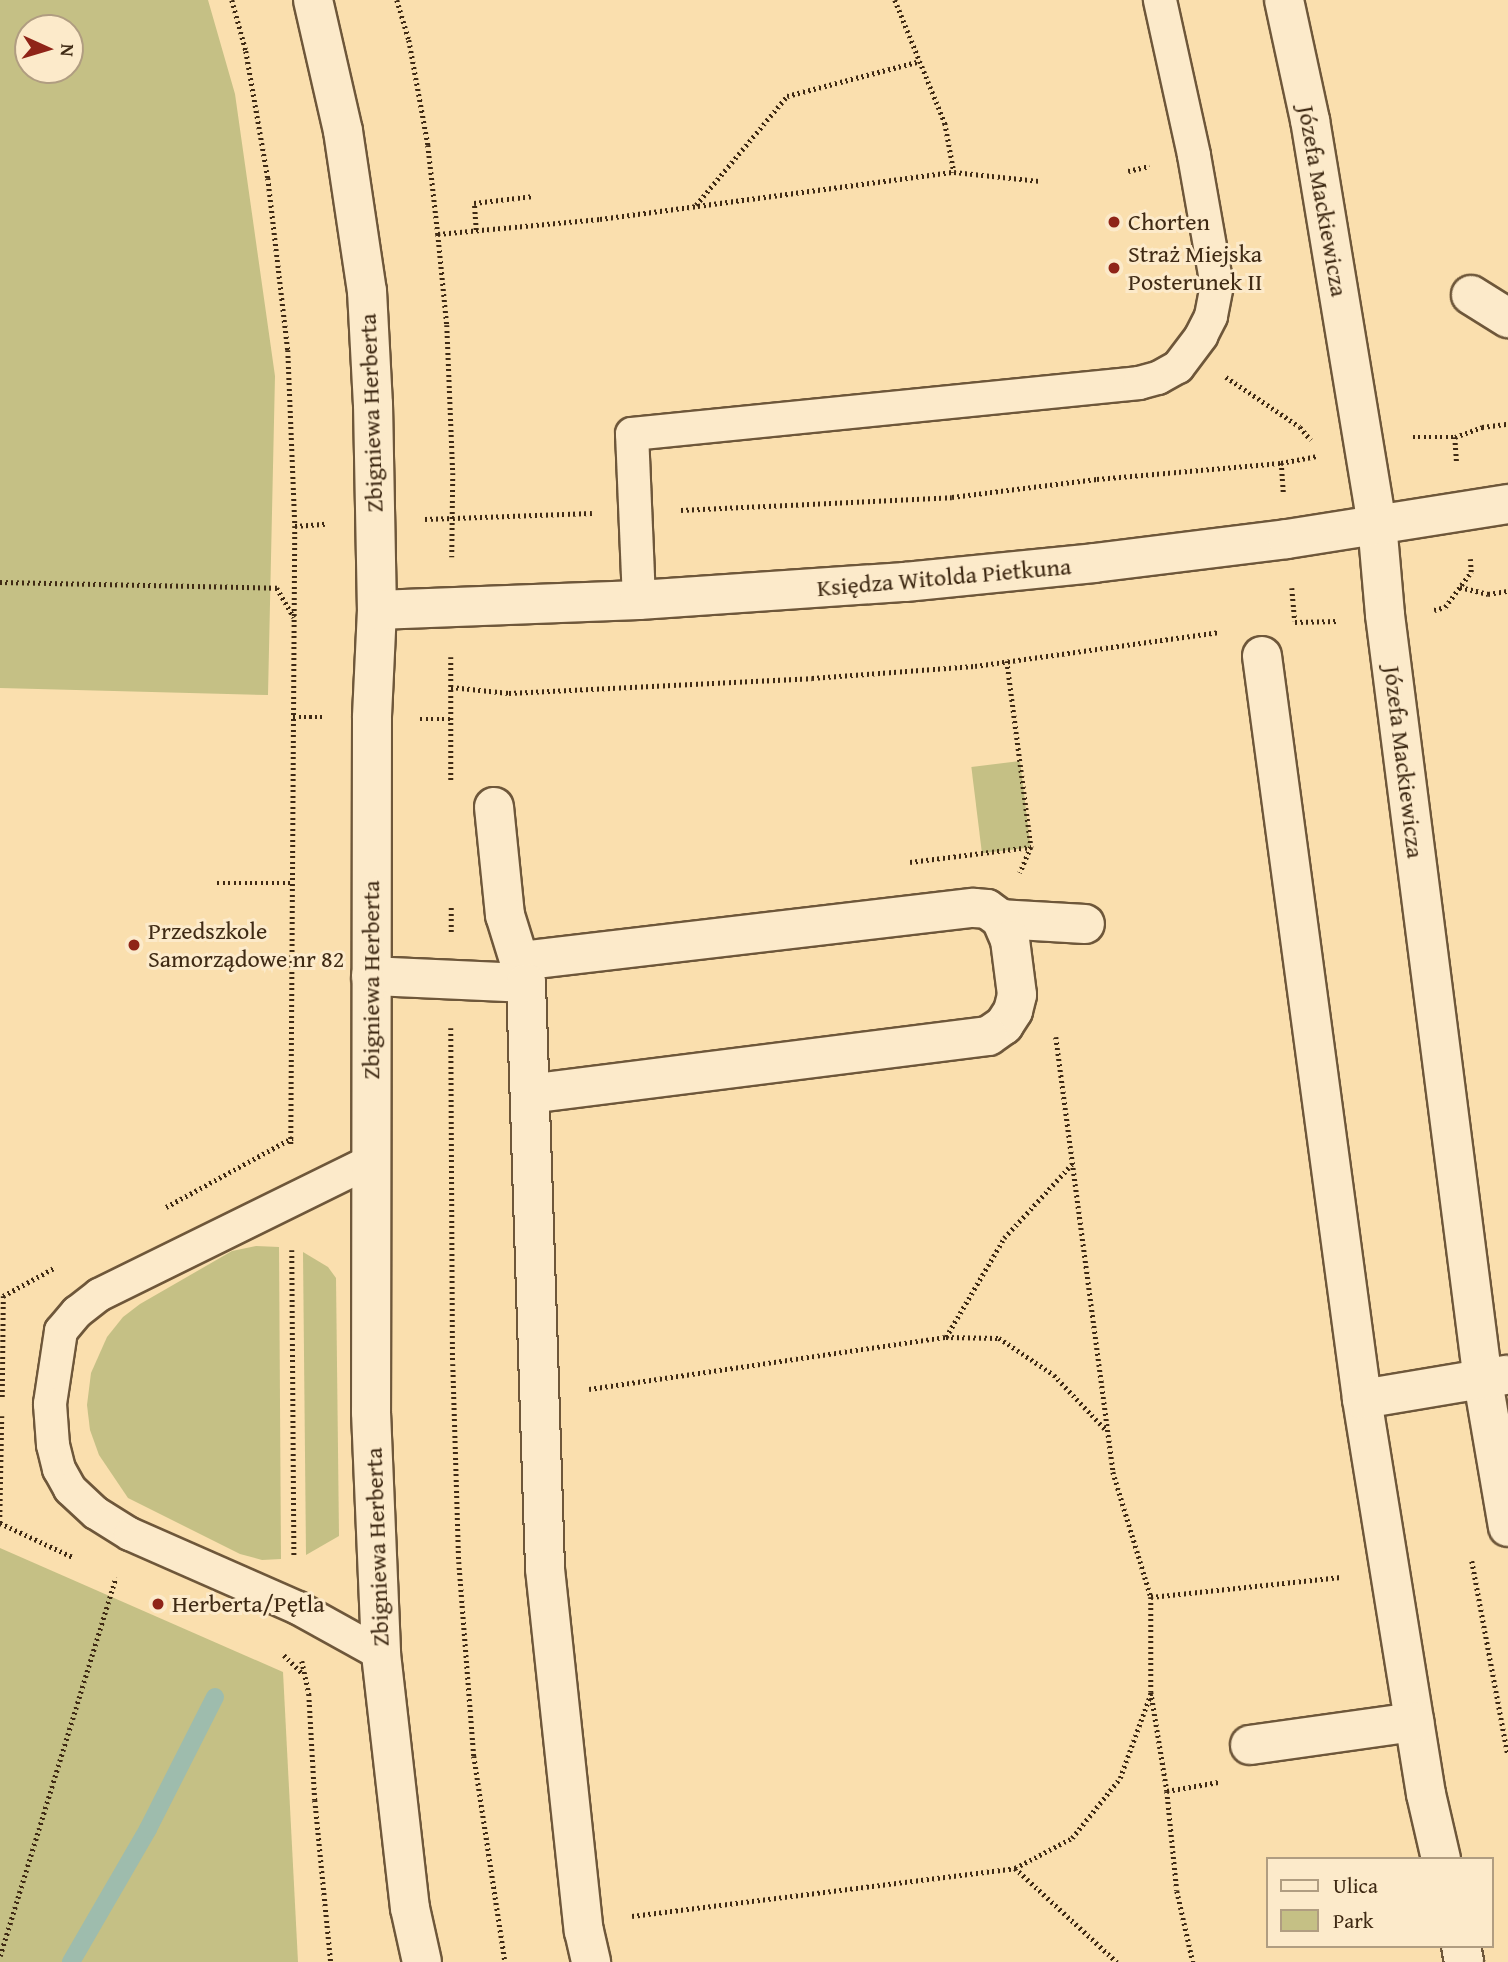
<!DOCTYPE html>
<html>
<head>
<meta charset="utf-8">
<style>
	body { margin:0 }
	#map { position:relative; width:1508px; height:1962px; overflow:hidden; background:#fadfae; font-family:"Gentium Book Plus",serif }
	div>[style] { position:absolute }
	.green>* { inset:0; background:#c5c085; transform-origin:0 0 }
	.stream>* { height:18px; margin:-9px; padding:0 9px; transform-origin:9px; border-radius:9px; background:#9ebcad }
	.path>* { height:4.5px; margin-top:-2.25px; transform-origin:0; background:repeating-linear-gradient(90deg,#3f2a14 0 2px,transparent 0 5.5px) }
	.roads { filter:drop-shadow(2px 0 #6e573a) drop-shadow(-2px 0 #6e573a) drop-shadow(0 2px #6e573a) drop-shadow(0 -2px #6e573a) }
	.lane>* { height:32px; margin:-16px; padding:0 16px; transform-origin:16px; border-radius:16px; background:#fceaca }
	.street>* { height:38px; margin:-19px; padding:0 19px; transform-origin:19px; border-radius:19px; background:#fceaca }
	.dots>* { width:19px; height:19px; translate:-50% -50%; box-sizing:border-box; border:4px solid #fceaca; border-radius:50% }
	span { translate:-50% -50%; white-space:nowrap; text-align:center; line-height:1.15; -webkit-text-stroke:6px #fceaca; paint-order:stroke }
	.street-label { font-size:24px; color:#3f2a14 }
	.poi-label { font-size:24px; color:#3f2a14 }
	.left { translate:0 -50%; text-align:left }
	.legend { position:absolute; left:1266px; top:1857px; width:228px; height:91px; box-sizing:border-box; background:#fceaca; border:2px solid #b09d81; margin:0; padding:9px 12px; list-style:none; font-size:21px; color:#3f2a14 }
	.legend li { display:flex; align-items:center; gap:14px; height:35px }
	.legend b { width:35px; border:2px solid #b09d81 }
	.north { position:absolute; left:14px; top:14px; width:70px; height:70px; box-sizing:border-box; background:#fceaca; border:2px solid #b09d81; border-radius:50%; rotate:94deg; font-size:19px; font-weight:700; line-height:28px; text-align:center; color:#3f2a14 }
	.north::after { content:''; display:block; margin:auto; width:24px; height:32px; background:#8f2418; clip-path:polygon(50% 0,100% 100%,50% 72%,0 100%) }
</style>
</head>
<body>
<div id="map">
	<div class="green">
		<i style="clip-path:polygon(evenodd,0 0,208px 0,235px 94px,275px 376px,268px 695px,0 688px,0 0,70px 28px,70px 70px,28px 70px,28px 28px,70px 28px)"></i>
		<i style="left:1020px;top:761px;width:87px;height:49px;rotate:83deg"></i>
		<i style="clip-path:polygon(256px 1246px,279px 1247px,281px 1559px,262px 1560px,240px 1554px,128px 1498px,99px 1455px,90px 1430px,87px 1405px,91px 1373px,107px 1337px,123px 1317px,140px 1304px,232px 1251px)"></i>
		<i style="clip-path:polygon(303px 1252px,328px 1267px,336px 1278px,339px 1536px,306px 1555px)"></i>
		<i style="clip-path:polygon(0 1548px,283px 1672px,298px 1962px,0 1962px)"></i>
	</div>
	<div class="stream">
		<i style="left:71px;top:1962px;width:154px;rotate:-59.9deg"></i>
		<i style="left:148px;top:1829px;width:148px;rotate:-63.1deg"></i>
	</div>
	<div class="path">
		<i style="left:232px;top:0;width:53px;rotate:74.6deg"></i>
		<i style="left:246px;top:51px;width:129px;rotate:80.2deg"></i>
		<i style="left:268px;top:178px;width:173px;rotate:83.4deg"></i>
		<i style="left:288px;top:350px;width:176px;rotate:87.7deg"></i>
		<i style="left:295px;top:526px;width:621px;rotate:90.37deg"></i>
		<i style="left:397px;top:0;width:42px;rotate:73.3deg"></i>
		<i style="left:409px;top:40px;width:107px;rotate:79.7deg"></i>
		<i style="left:428px;top:145px;width:90px;rotate:83.6deg"></i>
		<i style="left:438px;top:234px;width:91px;rotate:84.4deg"></i>
		<i style="left:447px;top:325px;width:148px;rotate:87.7deg"></i>
		<i style="left:453px;top:473px;width:84px;rotate:90.7deg"></i>
		<i style="left:895px;top:0;width:133px;rotate:67.9deg"></i>
		<i style="left:945px;top:123px;width:50px;rotate:79.6deg"></i>
		<i style="left:1128px;top:171px;width:22px;rotate:-13deg"></i>
		<i style="left:696px;top:205px;width:142px;rotate:-50.1deg"></i>
		<i style="left:787px;top:96px;width:138px;rotate:-14.7deg"></i>
		<i style="left:476px;top:230px;width:27px;rotate:-94deg"></i>
		<i style="left:474px;top:203px;width:60px;rotate:-6.7deg"></i>
		<i style="left:438px;top:234px;width:163px;rotate:-5.3deg"></i>
		<i style="left:600px;top:219px;width:357px;rotate:-7.6deg"></i>
		<i style="left:954px;top:172px;width:85px;rotate:6deg"></i>
		<i style="left:1226px;top:377px;width:89px;rotate:34deg"></i>
		<i style="left:1300px;top:427px;width:17px;rotate:50deg"></i>
		<i style="left:1413px;top:437px;width:42px"></i>
		<i style="left:1455px;top:437px;width:27px;rotate:86deg"></i>
		<i style="left:1455px;top:437px;width:29px;rotate:-20deg"></i>
		<i style="left:1482px;top:427px;width:26px;rotate:-7deg"></i>
		<i style="left:1283px;top:492px;width:29px;rotate:-94deg"></i>
		<i style="left:1281px;top:463px;width:36px;rotate:-11deg"></i>
		<i style="left:681px;top:510px;width:271px;rotate:-2.7deg"></i>
		<i style="left:952px;top:497px;width:146px;rotate:-7.1deg"></i>
		<i style="left:1097px;top:479px;width:185px;rotate:-5deg"></i>
		<i style="left:425px;top:519px;width:167px;rotate:-2.1deg"></i>
		<i style="left:295px;top:526px;width:31px;rotate:-4deg"></i>
		<i style="left:0;top:582px;width:277px;rotate:1.2deg"></i>
		<i style="left:277px;top:588px;width:34px;rotate:60deg"></i>
		<i style="left:1460px;top:587px;width:29px;rotate:14deg"></i>
		<i style="left:1488px;top:594px;width:20px;rotate:-9deg"></i>
		<i style="left:1292px;top:588px;width:33px;rotate:85deg"></i>
		<i style="left:1434px;top:610px;width:11px;rotate:-15deg"></i>
		<i style="left:1445px;top:607px;width:44px;rotate:-53.4deg"></i>
		<i style="left:1471px;top:572px;width:13px;rotate:-94deg"></i>
		<i style="left:1295px;top:622px;width:43px;rotate:-1.3deg"></i>
		<i style="left:451px;top:657px;width:124px;rotate:90deg"></i>
		<i style="left:1007px;top:661px;width:188px;rotate:82.6deg"></i>
		<i style="left:1031px;top:847px;width:28px;rotate:113deg"></i>
		<i style="left:451px;top:687px;width:58px;rotate:5.9deg"></i>
		<i style="left:509px;top:693px;width:303px;rotate:-2.8deg"></i>
		<i style="left:812px;top:678px;width:163px;rotate:-4.2deg"></i>
		<i style="left:975px;top:666px;width:247px;rotate:-7.9deg"></i>
		<i style="left:293px;top:717px;width:31px"></i>
		<i style="left:420px;top:719px;width:31px"></i>
		<i style="left:910px;top:862px;width:122px;rotate:-7.1deg"></i>
		<i style="left:217px;top:883px;width:75px"></i>
		<i style="left:451px;top:932px;width:27px;rotate:-90deg"></i>
		<i style="left:451px;top:1028px;width:336px;rotate:89.7deg"></i>
		<i style="left:453px;top:1364px;width:198px;rotate:88.3deg"></i>
		<i style="left:459px;top:1562px;width:195px;rotate:85.6deg"></i>
		<i style="left:474px;top:1756px;width:208px;rotate:81.4deg"></i>
		<i style="left:1056px;top:1037px;width:439px;rotate:82.5deg"></i>
		<i style="left:1113px;top:1472px;width:131px;rotate:73.1deg"></i>
		<i style="left:1151px;top:1597px;width:95px;rotate:90deg"></i>
		<i style="left:1151px;top:1692px;width:100px;rotate:80.8deg"></i>
		<i style="left:1167px;top:1791px;width:100px;rotate:84.3deg"></i>
		<i style="left:1177px;top:1891px;width:73px;rotate:77.3deg"></i>
		<i style="left:166px;top:1207px;width:144px;rotate:-28.7deg"></i>
		<i style="left:292px;top:1250px;width:306px;rotate:89.6deg"></i>
		<i style="left:946px;top:1337px;width:53px;rotate:1.1deg"></i>
		<i style="left:999px;top:1338px;width:66px;rotate:33.9deg"></i>
		<i style="left:1054px;top:1375px;width:76px;rotate:46.6deg"></i>
		<i style="left:589px;top:1389px;width:361px;rotate:-8.3deg"></i>
		<i style="left:946px;top:1337px;width:115px;rotate:-59.6deg"></i>
		<i style="left:1004px;top:1238px;width:100px;rotate:-47.4deg"></i>
		<i style="left:2px;top:1397px;width:101px;rotate:-89.4deg"></i>
		<i style="left:3px;top:1296px;width:58px;rotate:-28.8deg"></i>
		<i style="left:2px;top:1416px;width:107px;rotate:91.1deg"></i>
		<i style="left:0;top:1523px;width:81px;rotate:25deg"></i>
		<i style="left:1472px;top:1561px;width:197px;rotate:79.5deg"></i>
		<i style="left:1151px;top:1597px;width:191px;rotate:-6deg"></i>
		<i style="left:284px;top:1655px;width:27px;rotate:45deg"></i>
		<i style="left:302px;top:1661px;width:34px;rotate:78deg"></i>
		<i style="left:309px;top:1694px;width:106px;rotate:86.8deg"></i>
		<i style="left:315px;top:1800px;width:163px;rotate:84.4deg"></i>
		<i style="left:1167px;top:1791px;width:52px;rotate:-10deg"></i>
		<i style="left:1015px;top:1868px;width:139px;rotate:42.7deg"></i>
		<i style="left:632px;top:1916px;width:386px;rotate:-7.1deg"></i>
		<i style="left:1015px;top:1868px;width:64px;rotate:-27.8deg"></i>
		<i style="left:1072px;top:1838px;width:77px;rotate:-51.3deg"></i>
		<i style="left:1120px;top:1778px;width:90px;rotate:-70deg"></i>
		<i style="left:0;top:1956px;width:396px;rotate:-73deg"></i>
	</div>
	<div class="roads">
		<div class="lane">
			<i style="left:639px;top:600px;width:166px;rotate:-92.4deg"></i>
			<i style="left:632px;top:434px;width:510px;rotate:-5.74deg"></i>
			<i style="left:1139px;top:383px;width:20px;rotate:-15deg"></i>
			<i style="left:1158px;top:378px;width:23px;rotate:-29deg"></i>
			<i style="left:1178px;top:367px;width:39px;rotate:-53deg"></i>
			<i style="left:1201px;top:336px;width:22px;rotate:-63deg"></i>
			<i style="left:1211px;top:316px;width:31px;rotate:-79deg"></i>
			<i style="left:1217px;top:286px;width:133px;rotate:-100deg"></i>
			<i style="left:1194px;top:155px;width:159px;rotate:-102.4deg"></i>
			<i style="left:371px;top:1161px;width:303px;rotate:153.8deg"></i>
			<i style="left:99px;top:1295px;width:28px;rotate:142deg"></i>
			<i style="left:77px;top:1312px;width:25px;rotate:130deg"></i>
			<i style="left:61px;top:1331px;width:74px;rotate:98.6deg"></i>
			<i style="left:50px;top:1404px;width:41px;rotate:85.8deg"></i>
			<i style="left:53px;top:1445px;width:25px;rotate:76deg"></i>
			<i style="left:59px;top:1469px;width:23px;rotate:61deg"></i>
			<i style="left:70px;top:1489px;width:35px;rotate:43deg"></i>
			<i style="left:96px;top:1513px;width:40px;rotate:32deg"></i>
			<i style="left:130px;top:1534px;width:184px;rotate:23.8deg"></i>
			<i style="left:298px;top:1608px;width:95px;rotate:29deg"></i>
		</div>
		<div class="street">
			<i style="left:313px;top:0;width:134px;rotate:77.1deg"></i>
			<i style="left:343px;top:131px;width:162px;rotate:81.5deg"></i>
			<i style="left:367px;top:291px;width:113px;rotate:87deg"></i>
			<i style="left:373px;top:404px;width:206px;rotate:88.9deg"></i>
			<i style="left:377px;top:610px;width:108px;rotate:92.7deg"></i>
			<i style="left:372px;top:718px;width:694px;rotate:90.08deg"></i>
			<i style="left:371px;top:1412px;width:242px;rotate:87.6deg"></i>
			<i style="left:381px;top:1654px;width:256px;rotate:83.5deg"></i>
			<i style="left:410px;top:1908px;width:55px;rotate:77.5deg"></i>
			<i style="left:1284px;top:0;width:123px;rotate:77.8deg"></i>
			<i style="left:1310px;top:120px;width:409px;rotate:80.6deg"></i>
			<i style="left:1377px;top:523px;width:92px;rotate:85deg"></i>
			<i style="left:1385px;top:615px;width:772px;rotate:82.71deg"></i>
			<i style="left:1483px;top:1381px;width:148px;rotate:80.3deg"></i>
			<i style="left:1471px;top:295px;width:44px;rotate:31.9deg"></i>
			<i style="left:377px;top:610px;width:262px;rotate:-2.2deg"></i>
			<i style="left:639px;top:600px;width:267px;rotate:-3.9deg"></i>
			<i style="left:905px;top:582px;width:190px;rotate:-5.7deg"></i>
			<i style="left:1094px;top:563px;width:194px;rotate:-7.1deg"></i>
			<i style="left:1287px;top:539px;width:224px;rotate:-9deg"></i>
			<i style="left:1262px;top:656px;width:750px;rotate:82.33deg"></i>
			<i style="left:1362px;top:1399px;width:400px;rotate:80.8deg"></i>
			<i style="left:1426px;top:1794px;width:67px;rotate:77deg"></i>
			<i style="left:494px;top:807px;width:109px;rotate:84.2deg"></i>
			<i style="left:505px;top:915px;width:71px;rotate:72.8deg"></i>
			<i style="left:1001px;top:919px;width:84px;rotate:3.4deg"></i>
			<i style="left:520px;top:961px;width:457px;rotate:-6.7deg"></i>
			<i style="left:974px;top:908px;width:13px;rotate:4deg"></i>
			<i style="left:987px;top:909px;width:17px;rotate:36deg"></i>
			<i style="left:1001px;top:919px;width:23px;rotate:67deg"></i>
			<i style="left:1010px;top:940px;width:55px;rotate:82.7deg"></i>
			<i style="left:1017px;top:995px;width:16px;rotate:104deg"></i>
			<i style="left:1013px;top:1011px;width:17px;rotate:123deg"></i>
			<i style="left:1004px;top:1025px;width:19px;rotate:145deg"></i>
			<i style="left:988px;top:1036px;width:461px;rotate:172.8deg"></i>
			<i style="left:371px;top:976px;width:155px;rotate:2.6deg"></i>
			<i style="left:526px;top:983px;width:586px;rotate:88.14deg"></i>
			<i style="left:545px;top:1569px;width:364px;rotate:83.9deg"></i>
			<i style="left:584px;top:1931px;width:32px;rotate:77deg"></i>
			<i style="left:1362px;top:1399px;width:146px;rotate:-9.5deg"></i>
			<i style="left:1250px;top:1745px;width:166px;rotate:-8deg"></i>
			<i style="left:1461px;top:1946px;width:16px;rotate:79deg"></i>
		</div>
	</div>
	<div class="dots">
		<i style="left:1114px;top:222px;background:#8f2418"></i>
		<i style="left:1114px;top:268px;background:#8f2418"></i>
		<i style="left:134px;top:945px;background:#8f2418"></i>
		<i style="left:158px;top:1604px;background:#8f2418"></i>
	</div>
	<div class="street-label">
		<span style="left:1323px;top:201px;rotate:80deg">Józefa Mackiewicza</span>
		<span style="left:371px;top:413px;rotate:-92deg">Zbigniewa Herberta</span>
		<span style="left:944px;top:577px;rotate:-5deg">Księdza Witolda Pietkuna</span>
		<span style="left:1404px;top:762px;rotate:83deg">Józefa Mackiewicza</span>
		<span style="left:371px;top:980px;rotate:-90deg">Zbigniewa Herberta</span>
		<span style="left:377px;top:1547px;rotate:-92deg">Zbigniewa Herberta</span>
	</div>
	<div class="poi-label">
		<span class="left" style="left:1128px;top:222px">Chorten</span>
		<span class="left" style="left:1128px;top:268px">Straż Miejska<br>Posterunek II</span>
		<span class="left" style="left:148px;top:945px">Przedszkole<br>Samorządowe nr 82</span>
		<span class="left" style="left:172px;top:1604px">Herberta/Pętla</span>
	</div>
	<ul class="legend">
	<li><b style="height:9px;background:#fceaca"></b>Ulica</li>
	<li><b style="height:19px;background:#c5c085"></b>Park</li>
	</ul>
	<div class="north">N</div>
</div>
</body>
</html>
